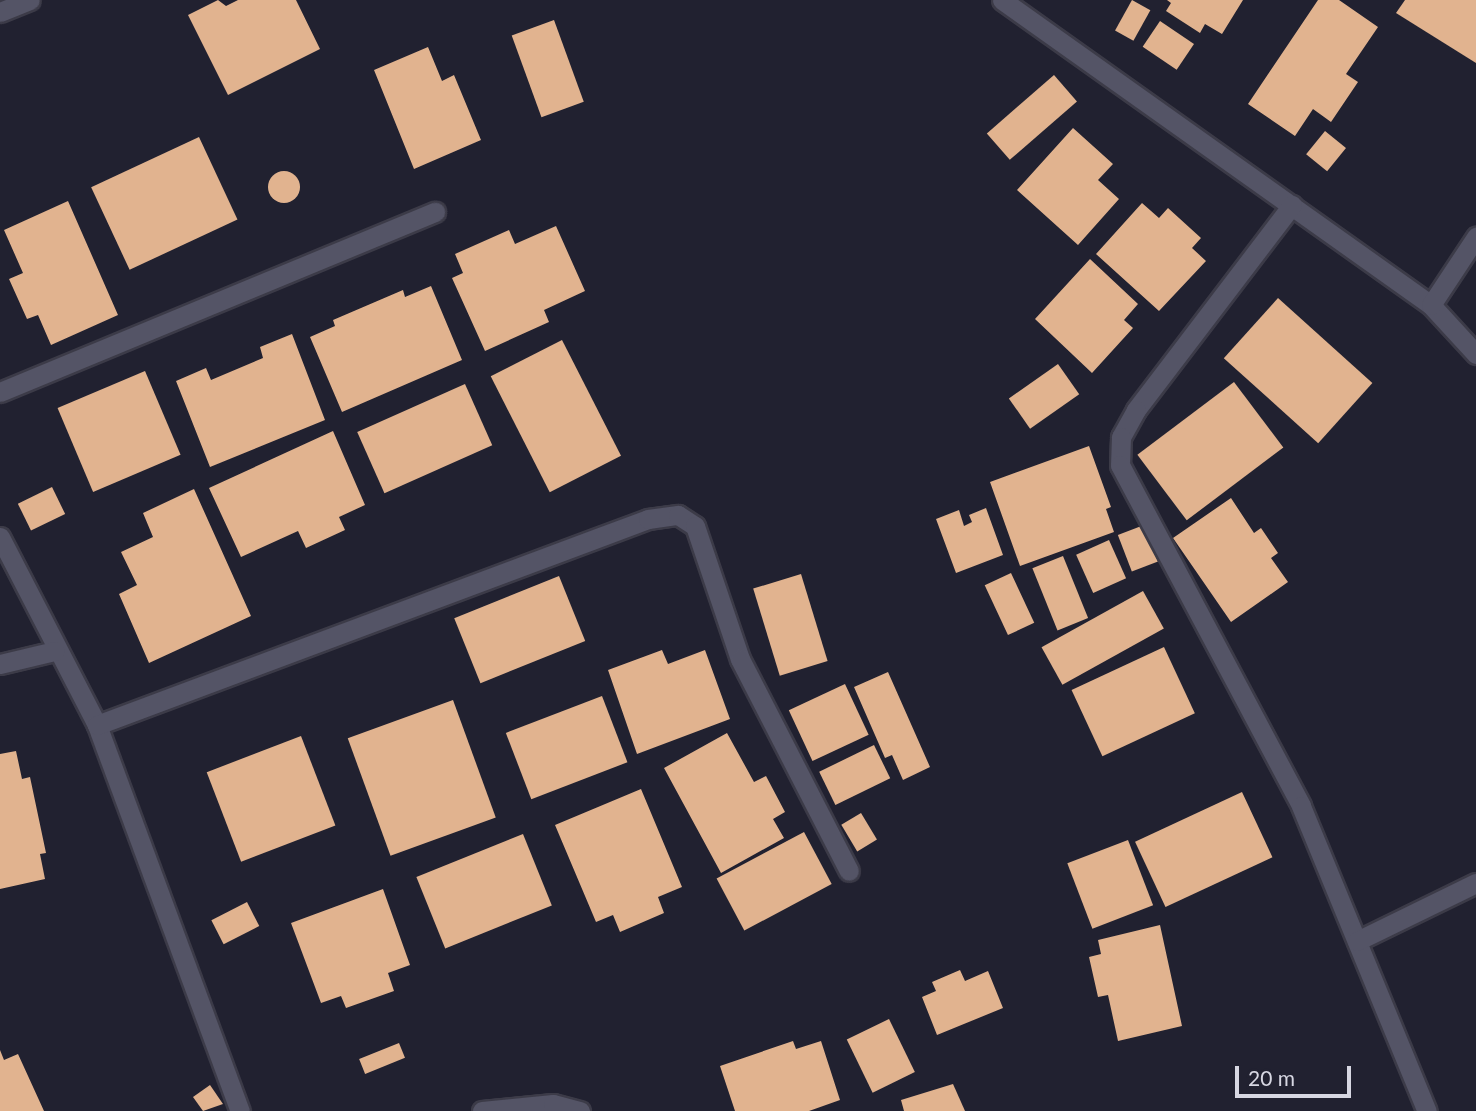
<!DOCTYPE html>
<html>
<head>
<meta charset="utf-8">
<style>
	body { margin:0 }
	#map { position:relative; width:1476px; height:1111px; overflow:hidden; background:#212130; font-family:Lato,sans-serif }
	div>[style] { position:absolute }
	.building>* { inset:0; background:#e1b38f; transform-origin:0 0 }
	.round { border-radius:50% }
	.roads { filter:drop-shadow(2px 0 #3c3b48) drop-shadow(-2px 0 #3c3b48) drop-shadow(0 2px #3c3b48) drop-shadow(0 -2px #3c3b48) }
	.minor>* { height:19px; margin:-9.5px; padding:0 9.5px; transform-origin:9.5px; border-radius:9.5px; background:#545466 }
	span { translate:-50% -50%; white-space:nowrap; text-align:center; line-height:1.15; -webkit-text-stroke:7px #212130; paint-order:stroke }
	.scale { position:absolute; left:1235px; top:1066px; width:116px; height:32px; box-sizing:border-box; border:4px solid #d7d7e2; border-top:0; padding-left:9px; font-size:21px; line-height:24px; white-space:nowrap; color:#d7d7e2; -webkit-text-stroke:5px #212130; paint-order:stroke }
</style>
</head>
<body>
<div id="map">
	<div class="building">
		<i style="clip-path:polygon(218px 0,226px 6px,238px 0,296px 0,320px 49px,228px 95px,188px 15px)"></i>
		<i style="left:1132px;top:0;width:21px;height:35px;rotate:29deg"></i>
		<i style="clip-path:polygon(1167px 0,1243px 0,1222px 34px,1205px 24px,1200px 33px,1166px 11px,1171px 3px)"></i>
		<i style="clip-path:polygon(1318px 0,1339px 0,1378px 27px,1346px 74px,1358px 82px,1331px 122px,1313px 109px,1295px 136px,1248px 104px)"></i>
		<i style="clip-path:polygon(1405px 0,1476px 0,1476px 63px,1396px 13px)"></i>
		<i style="left:554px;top:20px;width:87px;height:45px;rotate:70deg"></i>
		<i style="left:1160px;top:21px;width:41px;height:31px;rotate:34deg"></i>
		<i style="clip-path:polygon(428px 47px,442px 81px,454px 75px,481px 140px,414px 169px,374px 70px)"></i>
		<i style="left:1054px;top:75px;width:35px;height:89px;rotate:49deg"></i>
		<i style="clip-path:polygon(1073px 128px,1113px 164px,1098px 180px,1119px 199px,1078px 245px,1017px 190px)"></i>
		<i style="left:1325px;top:131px;width:27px;height:30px;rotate:39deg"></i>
		<i style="left:199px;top:137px;width:91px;height:119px;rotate:65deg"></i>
		<i class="round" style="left:268px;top:171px;width:32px;height:32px"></i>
		<i style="clip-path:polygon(68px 201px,118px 315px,51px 345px,38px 315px,27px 319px,9px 279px,23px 273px,4px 230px)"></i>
		<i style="clip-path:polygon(1142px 203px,1159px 218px,1168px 208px,1201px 238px,1192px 248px,1206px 261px,1159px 311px,1096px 254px)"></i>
		<i style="clip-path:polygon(556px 226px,585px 291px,544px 310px,549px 322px,485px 351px,452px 278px,463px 273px,455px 254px,509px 230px,515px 244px)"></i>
		<i style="clip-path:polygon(1090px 259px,1138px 304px,1124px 320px,1133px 328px,1092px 373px,1035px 319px)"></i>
		<i style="clip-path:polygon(431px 286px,462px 360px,342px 412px,310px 337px,335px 326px,333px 320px,403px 290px,405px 297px)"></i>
		<i style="left:1278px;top:298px;width:127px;height:81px;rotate:42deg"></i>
		<i style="clip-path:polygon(292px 334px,325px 420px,210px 467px,176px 381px,206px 368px,211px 380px,263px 358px,260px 347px)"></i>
		<i style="left:562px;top:340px;width:130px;height:80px;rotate:63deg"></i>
		<i style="left:1058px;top:364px;width:37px;height:60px;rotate:55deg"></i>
		<i style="left:145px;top:371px;width:91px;height:95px;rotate:67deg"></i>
		<i style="left:1234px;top:382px;width:82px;height:121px;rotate:53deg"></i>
		<i style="left:465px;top:384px;width:67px;height:118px;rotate:66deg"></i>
		<i style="clip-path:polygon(333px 431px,365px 505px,339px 517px,345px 530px,306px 548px,298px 531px,241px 557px,209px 488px)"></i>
		<i style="clip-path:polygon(1089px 446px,1111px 507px,1106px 509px,1114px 532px,1020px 566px,990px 482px)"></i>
		<i style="left:52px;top:487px;width:30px;height:38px;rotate:64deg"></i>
		<i style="clip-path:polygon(194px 489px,251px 616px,149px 663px,119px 594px,137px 585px,121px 552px,153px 537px,143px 513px)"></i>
		<i style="clip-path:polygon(1231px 498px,1254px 533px,1261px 528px,1278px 553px,1271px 558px,1288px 582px,1231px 622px,1173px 538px)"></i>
		<i style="clip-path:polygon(986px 508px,1003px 555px,956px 573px,936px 519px,959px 510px,964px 526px,972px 522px,969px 515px)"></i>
		<i style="left:1144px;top:525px;width:39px;height:28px;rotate:69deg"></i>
		<i style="left:1109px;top:540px;width:42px;height:36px;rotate:66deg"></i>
		<i style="left:1063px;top:556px;width:67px;height:33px;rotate:68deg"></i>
		<i style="left:1011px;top:573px;width:55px;height:29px;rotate:65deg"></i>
		<i style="left:801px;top:574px;width:91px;height:50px;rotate:73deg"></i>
		<i style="left:559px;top:576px;width:70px;height:113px;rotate:68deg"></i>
		<i style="left:1143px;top:591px;width:43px;height:116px;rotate:61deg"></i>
		<i style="left:1164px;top:647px;width:73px;height:102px;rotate:65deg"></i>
		<i style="clip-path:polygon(662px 650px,668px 664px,705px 650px,730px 719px,637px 754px,608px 670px)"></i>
		<i style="clip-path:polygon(888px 672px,930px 767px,903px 780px,892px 755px,885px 758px,854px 687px)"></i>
		<i style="left:845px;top:684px;width:56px;height:62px;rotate:65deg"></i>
		<i style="left:602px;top:696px;width:71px;height:103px;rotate:69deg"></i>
		<i style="left:453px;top:700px;width:125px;height:112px;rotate:70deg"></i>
		<i style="clip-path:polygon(727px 733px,754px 782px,766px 776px,785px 812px,773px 819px,784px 838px,721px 873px,664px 768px)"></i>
		<i style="left:301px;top:736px;width:96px;height:101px;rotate:69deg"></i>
		<i style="left:874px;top:745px;width:37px;height:61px;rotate:64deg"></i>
		<i style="clip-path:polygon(16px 751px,22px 779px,30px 777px,46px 853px,40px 854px,45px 879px,0 889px,0 754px)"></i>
		<i style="clip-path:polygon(641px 789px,682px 887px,658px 897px,664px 913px,620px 932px,613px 915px,596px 922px,555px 825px)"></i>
		<i style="left:1242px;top:792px;width:72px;height:118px;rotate:65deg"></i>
		<i style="left:861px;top:813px;width:31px;height:23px;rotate:59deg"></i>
		<i style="left:804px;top:832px;width:59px;height:99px;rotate:62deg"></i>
		<i style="left:523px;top:834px;width:77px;height:115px;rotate:68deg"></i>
		<i style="left:1128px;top:840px;width:70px;height:65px;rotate:69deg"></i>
		<i style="clip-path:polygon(383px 889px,410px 965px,388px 973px,394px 991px,346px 1008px,341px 996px,321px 1003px,291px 923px)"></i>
		<i style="left:247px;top:902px;width:27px;height:40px;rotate:63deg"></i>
		<i style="clip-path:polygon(1160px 925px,1182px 1026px,1118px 1041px,1108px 995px,1098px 997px,1089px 957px,1101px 954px,1098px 940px)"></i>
		<i style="clip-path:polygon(960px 970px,965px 981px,988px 971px,1003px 1008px,937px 1035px,922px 997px,936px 991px,932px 982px)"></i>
		<i style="left:889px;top:1019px;width:59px;height:47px;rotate:64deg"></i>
		<i style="clip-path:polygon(793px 1041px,796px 1049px,821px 1041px,840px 1100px,809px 1111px,735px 1111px,720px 1066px)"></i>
		<i style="left:399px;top:1043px;width:16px;height:43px;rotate:68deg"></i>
		<i style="clip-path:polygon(0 1050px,4px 1060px,18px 1054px,44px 1111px,0 1111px)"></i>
		<i style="clip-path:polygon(953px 1084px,965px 1111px,904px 1111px,901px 1100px)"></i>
		<i style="clip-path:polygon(210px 1085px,223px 1104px,203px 1111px,193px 1097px)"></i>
	</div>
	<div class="roads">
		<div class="minor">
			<i style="left:1002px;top:0;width:526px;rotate:35.41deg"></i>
			<i style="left:1431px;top:305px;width:67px;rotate:47.4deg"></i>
			<i style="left:0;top:12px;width:32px;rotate:-22deg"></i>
			<i style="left:1292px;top:205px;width:258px;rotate:127.3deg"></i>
			<i style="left:1136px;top:410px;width:31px;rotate:119deg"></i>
			<i style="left:1121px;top:437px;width:28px;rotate:92deg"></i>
			<i style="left:1120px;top:465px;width:386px;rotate:62deg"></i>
			<i style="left:1301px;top:806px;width:330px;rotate:67.6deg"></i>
			<i style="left:1431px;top:305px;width:82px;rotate:-56.5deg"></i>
			<i style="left:0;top:392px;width:471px;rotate:-22.5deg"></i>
			<i style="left:0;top:537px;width:212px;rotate:62.7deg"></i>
			<i style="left:97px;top:725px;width:412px;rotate:69.7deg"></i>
			<i style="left:0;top:664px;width:56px;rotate:-13.5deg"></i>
			<i style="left:97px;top:725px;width:588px;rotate:-20.5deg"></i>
			<i style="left:648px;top:519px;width:30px;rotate:-8deg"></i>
			<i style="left:678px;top:515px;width:20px;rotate:33deg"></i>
			<i style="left:695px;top:526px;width:140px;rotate:71.3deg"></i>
			<i style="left:740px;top:659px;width:238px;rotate:62.8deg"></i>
			<i style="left:1357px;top:941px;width:132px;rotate:-26deg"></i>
			<i style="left:482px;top:1111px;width:71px;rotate:-5.6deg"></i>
			<i style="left:553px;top:1104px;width:28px;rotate:15deg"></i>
		</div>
	</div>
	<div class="scale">20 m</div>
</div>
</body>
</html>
